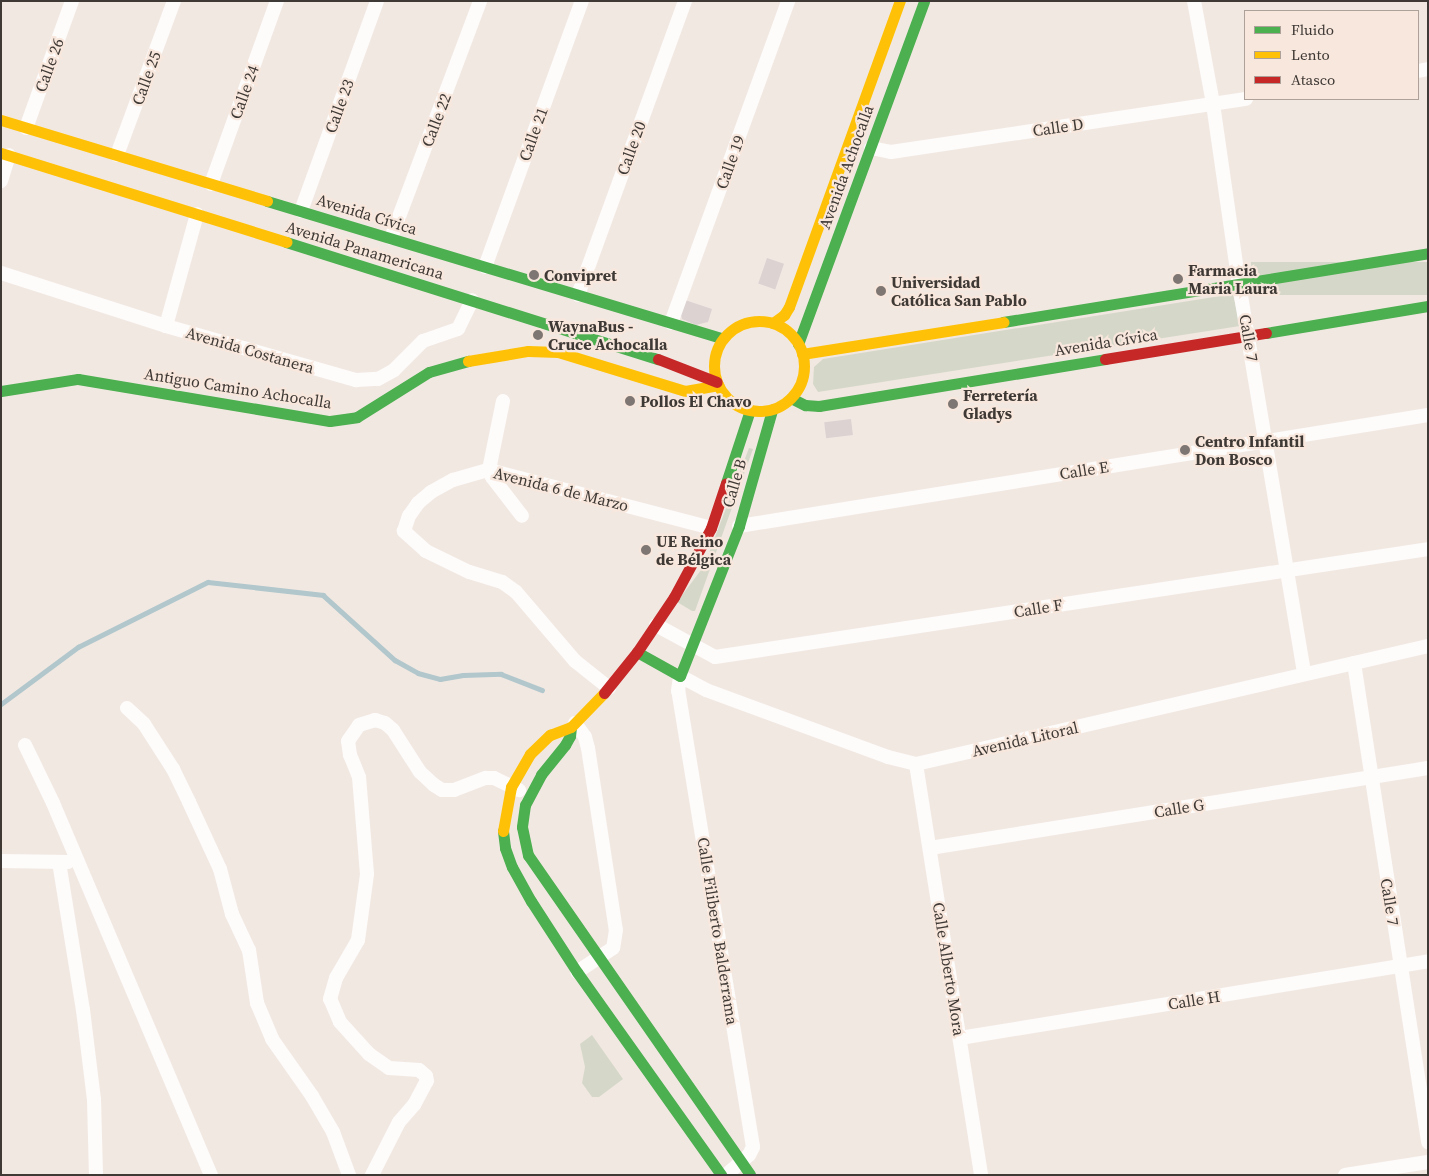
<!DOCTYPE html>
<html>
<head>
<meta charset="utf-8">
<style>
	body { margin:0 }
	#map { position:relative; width:1429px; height:1176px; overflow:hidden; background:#f2e8e2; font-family:"Source Serif 4",serif }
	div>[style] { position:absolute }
	.green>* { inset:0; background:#d5d8c9; transform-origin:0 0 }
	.stream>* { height:4.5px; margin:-2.25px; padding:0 2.25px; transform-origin:2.25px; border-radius:2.25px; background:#b1c7cc }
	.building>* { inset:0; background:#dcd2d2; transform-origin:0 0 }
	.street>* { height:14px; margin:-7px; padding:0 7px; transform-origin:7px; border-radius:7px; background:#fdfcfb }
	.fast>* { height:11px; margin:-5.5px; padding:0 5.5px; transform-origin:5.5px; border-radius:5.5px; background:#4caf50 }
	.slow>* { height:11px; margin:-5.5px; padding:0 5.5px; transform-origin:5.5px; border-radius:5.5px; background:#ffc107 }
	.slow>.ring { margin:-5.5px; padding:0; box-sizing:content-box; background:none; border:11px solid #ffc107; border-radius:50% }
	.jam>* { height:11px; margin:-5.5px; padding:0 5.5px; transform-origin:5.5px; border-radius:5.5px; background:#c62828 }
	.dots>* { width:14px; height:14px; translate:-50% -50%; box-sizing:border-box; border:2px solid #f8e7dc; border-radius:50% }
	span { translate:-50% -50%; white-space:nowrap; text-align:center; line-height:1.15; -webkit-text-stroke:4.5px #f8e7dc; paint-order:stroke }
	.street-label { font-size:16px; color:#3f3935 }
	.poi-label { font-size:16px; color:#3f3935; font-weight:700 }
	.left { translate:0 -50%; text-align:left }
	.frame { position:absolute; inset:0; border:2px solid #3f3935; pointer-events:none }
	.legend { position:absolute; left:1244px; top:10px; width:175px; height:90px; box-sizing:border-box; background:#f8e7dc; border:1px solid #aea199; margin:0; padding:6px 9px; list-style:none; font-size:15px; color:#3f3935 }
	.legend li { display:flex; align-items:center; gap:10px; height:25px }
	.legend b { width:25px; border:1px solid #aea199 }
</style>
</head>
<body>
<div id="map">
	<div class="green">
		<i style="left:1428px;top:262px;width:33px;height:177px;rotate:90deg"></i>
		<i style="clip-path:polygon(1233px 294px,1240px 326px,818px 392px,813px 384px,814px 367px,823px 359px)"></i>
		<i style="clip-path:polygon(749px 448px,753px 449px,695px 611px,692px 611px,677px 602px,704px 566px)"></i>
		<i style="clip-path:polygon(592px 1035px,623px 1079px,599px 1097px,592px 1097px,582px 1083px,585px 1067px,580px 1044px)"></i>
	</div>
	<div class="stream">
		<i style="left:1px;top:704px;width:96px;rotate:-36.5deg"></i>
		<i style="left:78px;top:647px;width:145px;rotate:-26.6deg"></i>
		<i style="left:208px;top:582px;width:116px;rotate:6.4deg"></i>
		<i style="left:323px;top:595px;width:97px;rotate:42.1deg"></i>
		<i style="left:395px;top:660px;width:26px;rotate:29deg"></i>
		<i style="left:418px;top:673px;width:23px;rotate:15deg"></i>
		<i style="left:440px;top:679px;width:23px;rotate:-10deg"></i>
		<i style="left:463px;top:675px;width:38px;rotate:-2deg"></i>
		<i style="left:501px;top:674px;width:44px;rotate:21.3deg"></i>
	</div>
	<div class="building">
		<i style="left:767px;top:258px;width:18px;height:27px;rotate:19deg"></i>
		<i style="clip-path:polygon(685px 300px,712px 309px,708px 322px,696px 325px,682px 319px,681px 315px)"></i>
		<i style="left:851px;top:419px;width:16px;height:27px;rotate:83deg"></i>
	</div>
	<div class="street">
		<i style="left:1194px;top:1px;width:105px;rotate:79.5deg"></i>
		<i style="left:1213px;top:104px;width:182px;rotate:81.8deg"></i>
		<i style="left:1239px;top:284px;width:395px;rotate:80.5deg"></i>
		<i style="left:1418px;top:71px;width:10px;rotate:-11deg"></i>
		<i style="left:26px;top:128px;width:135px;rotate:-70.1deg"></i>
		<i style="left:871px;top:148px;width:20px;rotate:11deg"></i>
		<i style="left:891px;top:152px;width:359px;rotate:-8.5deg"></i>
		<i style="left:117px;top:155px;width:164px;rotate:-69.7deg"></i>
		<i style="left:1px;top:181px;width:27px;rotate:-73deg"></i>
		<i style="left:211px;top:184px;width:195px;rotate:-70.2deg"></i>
		<i style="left:301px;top:211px;width:223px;rotate:-70.1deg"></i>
		<i style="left:391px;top:238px;width:253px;rotate:-69.4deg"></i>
		<i style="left:485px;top:267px;width:283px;rotate:-70deg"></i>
		<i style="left:1px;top:273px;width:173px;rotate:17.8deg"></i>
		<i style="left:166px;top:326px;width:198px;rotate:15.9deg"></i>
		<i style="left:356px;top:380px;width:22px;rotate:-3deg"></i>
		<i style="left:378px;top:379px;width:18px;rotate:-29deg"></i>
		<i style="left:394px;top:370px;width:41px;rotate:-45deg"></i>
		<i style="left:423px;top:341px;width:37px;rotate:-19deg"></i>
		<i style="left:458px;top:329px;width:32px;rotate:-64deg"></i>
		<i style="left:578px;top:295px;width:313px;rotate:-70deg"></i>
		<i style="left:671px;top:323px;width:343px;rotate:-70deg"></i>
		<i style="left:166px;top:326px;width:116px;rotate:-74.5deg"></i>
		<i style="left:503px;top:401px;width:70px;rotate:101.5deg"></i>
		<i style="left:489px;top:470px;width:8px;rotate:67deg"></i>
		<i style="left:492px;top:477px;width:49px;rotate:52.4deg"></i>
		<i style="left:739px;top:526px;width:698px;rotate:-9.15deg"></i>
		<i style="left:656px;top:625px;width:67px;rotate:28.5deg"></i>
		<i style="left:715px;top:657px;width:721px;rotate:-8.61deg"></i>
		<i style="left:1354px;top:663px;width:485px;rotate:81.2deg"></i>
		<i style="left:609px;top:688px;width:43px;rotate:-141.5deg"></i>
		<i style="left:575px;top:661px;width:91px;rotate:-130.5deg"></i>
		<i style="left:516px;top:592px;width:17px;rotate:-144deg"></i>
		<i style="left:502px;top:582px;width:34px;rotate:-163deg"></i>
		<i style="left:469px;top:572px;width:48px;rotate:-154deg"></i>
		<i style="left:426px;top:551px;width:30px;rotate:-138deg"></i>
		<i style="left:404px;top:531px;width:16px;rotate:-72deg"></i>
		<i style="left:409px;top:516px;width:16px;rotate:-55deg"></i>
		<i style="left:418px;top:503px;width:17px;rotate:-40deg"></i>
		<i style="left:431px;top:492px;width:25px;rotate:-29deg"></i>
		<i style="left:453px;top:480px;width:37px;rotate:-16deg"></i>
		<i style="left:489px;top:470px;width:229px;rotate:14.6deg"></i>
		<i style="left:127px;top:708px;width:23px;rotate:43deg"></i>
		<i style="left:144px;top:724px;width:54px;rotate:57.2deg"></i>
		<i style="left:173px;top:769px;width:37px;rotate:64deg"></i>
		<i style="left:189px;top:802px;width:74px;rotate:65.2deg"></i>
		<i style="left:220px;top:869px;width:47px;rotate:75.1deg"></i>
		<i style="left:232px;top:914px;width:40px;rotate:65deg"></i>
		<i style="left:249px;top:950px;width:54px;rotate:81.4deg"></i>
		<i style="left:257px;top:1003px;width:39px;rotate:67deg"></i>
		<i style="left:272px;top:1039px;width:70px;rotate:54.9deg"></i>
		<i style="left:312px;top:1096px;width:42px;rotate:59.7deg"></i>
		<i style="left:333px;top:1132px;width:46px;rotate:69.6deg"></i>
		<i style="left:575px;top:723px;width:17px;rotate:54deg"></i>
		<i style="left:585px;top:737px;width:11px;rotate:75deg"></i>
		<i style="left:588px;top:748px;width:184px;rotate:81.3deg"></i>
		<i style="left:616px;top:930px;width:18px;rotate:99deg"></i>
		<i style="left:613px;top:948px;width:43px;rotate:146.3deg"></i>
		<i style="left:25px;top:745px;width:64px;rotate:64.2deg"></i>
		<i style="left:53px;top:803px;width:404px;rotate:67deg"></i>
		<i style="left:916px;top:764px;width:416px;rotate:81deg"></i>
		<i style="left:930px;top:848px;width:504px;rotate:-9.13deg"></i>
		<i style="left:1px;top:861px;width:67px;rotate:0.9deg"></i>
		<i style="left:59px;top:862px;width:150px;rotate:80.8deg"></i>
		<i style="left:83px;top:1010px;width:90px;rotate:83deg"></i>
		<i style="left:94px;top:1099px;width:76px;rotate:88.5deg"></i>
		<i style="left:960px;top:1038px;width:474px;rotate:-9.3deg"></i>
		<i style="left:372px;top:1175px;width:59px;rotate:-63deg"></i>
		<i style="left:399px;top:1122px;width:23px;rotate:-49deg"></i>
		<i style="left:414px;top:1105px;width:27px;rotate:-62deg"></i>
		<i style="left:427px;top:1081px;width:5px;rotate:-101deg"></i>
		<i style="left:426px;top:1076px;width:9px;rotate:-139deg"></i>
		<i style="left:419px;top:1070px;width:30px;rotate:-176deg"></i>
		<i style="left:389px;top:1068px;width:24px;rotate:-145deg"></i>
		<i style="left:369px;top:1054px;width:43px;rotate:-132.2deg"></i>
		<i style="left:340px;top:1022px;width:25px;rotate:-113deg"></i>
		<i style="left:330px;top:999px;width:22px;rotate:-74deg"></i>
		<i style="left:336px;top:978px;width:44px;rotate:-59.9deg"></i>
		<i style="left:358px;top:940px;width:67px;rotate:-82.2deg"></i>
		<i style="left:367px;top:874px;width:97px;rotate:-94.7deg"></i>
		<i style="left:359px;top:777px;width:24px;rotate:-112deg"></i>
		<i style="left:350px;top:755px;width:14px;rotate:-98deg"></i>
		<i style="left:348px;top:741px;width:19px;rotate:-55deg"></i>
		<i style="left:359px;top:725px;width:17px;rotate:-17deg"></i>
		<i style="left:375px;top:720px;width:10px;rotate:17deg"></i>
		<i style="left:385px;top:723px;width:11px;rotate:41deg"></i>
		<i style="left:393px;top:730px;width:50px;rotate:57.3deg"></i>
		<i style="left:420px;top:772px;width:19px;rotate:43deg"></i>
		<i style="left:434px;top:785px;width:9px;rotate:32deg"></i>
		<i style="left:442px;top:790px;width:12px"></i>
		<i style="left:454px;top:790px;width:34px;rotate:-21deg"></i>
		<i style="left:486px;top:778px;width:8px"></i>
		<i style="left:494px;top:778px;width:28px;rotate:26deg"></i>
		<i style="left:726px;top:1175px;width:30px;rotate:-41deg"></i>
		<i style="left:749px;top:1155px;width:9px;rotate:-63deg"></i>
		<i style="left:753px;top:1147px;width:462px;rotate:-99.3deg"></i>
		<i style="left:678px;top:691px;width:15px;rotate:-82deg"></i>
		<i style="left:680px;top:676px;width:30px;rotate:28deg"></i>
		<i style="left:706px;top:690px;width:194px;rotate:20.2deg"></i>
		<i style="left:888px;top:757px;width:29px;rotate:14deg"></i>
		<i style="left:916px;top:764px;width:525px;rotate:-12.98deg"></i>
		<i style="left:1345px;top:1175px;width:84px;rotate:-8.9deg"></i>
	</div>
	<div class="fast">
		<i style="left:267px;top:201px;width:476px;rotate:16.8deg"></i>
		<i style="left:286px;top:242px;width:390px;rotate:17.5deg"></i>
		<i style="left:1003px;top:322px;width:431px;rotate:-9.2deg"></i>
		<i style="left:1266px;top:333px;width:164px;rotate:-9.5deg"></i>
		<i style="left:798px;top:344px;width:365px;rotate:-69.8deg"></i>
		<i style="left:1px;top:391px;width:78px;rotate:-8.9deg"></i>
		<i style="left:78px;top:379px;width:255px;rotate:9.5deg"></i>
		<i style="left:330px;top:421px;width:27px;rotate:-8deg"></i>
		<i style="left:357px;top:417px;width:85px;rotate:-32deg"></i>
		<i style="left:429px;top:372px;width:41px;rotate:-15.8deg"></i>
		<i style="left:791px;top:398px;width:16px;rotate:27deg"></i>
		<i style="left:805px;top:405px;width:14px;rotate:4deg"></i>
		<i style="left:819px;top:406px;width:290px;rotate:-9.3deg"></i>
		<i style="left:726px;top:483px;width:77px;rotate:-71.8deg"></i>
		<i style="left:637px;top:652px;width:49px;rotate:29.2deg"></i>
		<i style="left:680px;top:676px;width:161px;rotate:-68.5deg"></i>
		<i style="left:739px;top:526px;width:121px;rotate:-74.1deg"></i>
		<i style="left:571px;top:727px;width:9px;rotate:96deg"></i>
		<i style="left:570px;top:736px;width:10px;rotate:119deg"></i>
		<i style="left:565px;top:745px;width:38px;rotate:129deg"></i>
		<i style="left:541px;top:775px;width:34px;rotate:118deg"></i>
		<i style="left:525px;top:805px;width:22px;rotate:98deg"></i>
		<i style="left:522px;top:827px;width:29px;rotate:78deg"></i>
		<i style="left:528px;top:855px;width:389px;rotate:55.2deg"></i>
		<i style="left:503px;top:831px;width:17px;rotate:83deg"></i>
		<i style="left:505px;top:848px;width:20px;rotate:70deg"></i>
		<i style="left:512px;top:867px;width:39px;rotate:61deg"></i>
		<i style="left:531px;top:901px;width:85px;rotate:57.1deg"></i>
		<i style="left:577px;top:972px;width:249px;rotate:54.6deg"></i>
	</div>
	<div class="slow">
		<i style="left:1px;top:120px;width:278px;rotate:16.9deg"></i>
		<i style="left:1px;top:153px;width:299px;rotate:17.3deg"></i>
		<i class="ring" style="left:714px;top:321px;width:79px;height:79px"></i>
		<i style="left:773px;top:323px;width:14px;rotate:-36deg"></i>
		<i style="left:784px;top:315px;width:9px;rotate:-58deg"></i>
		<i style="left:789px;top:307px;width:326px;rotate:-70.1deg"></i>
		<i style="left:802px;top:354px;width:204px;rotate:-9deg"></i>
		<i style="left:468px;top:361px;width:61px;rotate:-9.5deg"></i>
		<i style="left:528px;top:351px;width:30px;rotate:2deg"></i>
		<i style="left:558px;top:352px;width:133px;rotate:17.1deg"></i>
		<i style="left:685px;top:391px;width:34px;rotate:-10deg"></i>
		<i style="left:503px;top:831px;width:45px;rotate:-79.7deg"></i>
		<i style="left:511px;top:787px;width:38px;rotate:-60deg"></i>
		<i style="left:530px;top:754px;width:28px;rotate:-44deg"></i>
		<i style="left:550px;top:735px;width:22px;rotate:-21deg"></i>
		<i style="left:571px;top:727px;width:47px;rotate:-45.9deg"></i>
	</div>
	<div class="jam">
		<i style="left:658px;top:359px;width:63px;rotate:21.3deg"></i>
		<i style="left:1105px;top:359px;width:163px;rotate:-9.2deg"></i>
		<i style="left:604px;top:693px;width:53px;rotate:-51.2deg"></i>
		<i style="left:637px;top:652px;width:66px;rotate:-56.1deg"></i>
		<i style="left:674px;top:597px;width:78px;rotate:-61.8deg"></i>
		<i style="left:711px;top:528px;width:47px;rotate:-71.6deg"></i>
	</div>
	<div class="dots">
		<i style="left:534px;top:275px;background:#7e7672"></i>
		<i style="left:1178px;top:279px;background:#7e7672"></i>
		<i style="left:881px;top:291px;background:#7e7672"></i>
		<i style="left:538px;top:335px;background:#7e7672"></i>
		<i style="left:630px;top:401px;background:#7e7672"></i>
		<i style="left:953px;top:404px;background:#7e7672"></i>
		<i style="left:1185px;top:450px;background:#7e7672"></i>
		<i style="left:646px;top:550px;background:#7e7672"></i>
	</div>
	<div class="street-label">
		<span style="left:49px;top:65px;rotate:-70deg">Calle 26</span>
		<span style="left:146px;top:78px;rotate:-70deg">Calle 25</span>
		<span style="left:244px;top:92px;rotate:-70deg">Calle 24</span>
		<span style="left:339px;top:106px;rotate:-70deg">Calle 23</span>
		<span style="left:436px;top:120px;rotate:-69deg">Calle 22</span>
		<span style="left:1058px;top:127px;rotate:-8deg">Calle D</span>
		<span style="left:533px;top:134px;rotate:-70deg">Calle 21</span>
		<span style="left:631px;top:148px;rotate:-70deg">Calle 20</span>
		<span style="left:730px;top:162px;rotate:-70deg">Calle 19</span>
		<span style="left:846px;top:167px;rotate:-70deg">Avenida Achocalla</span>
		<span style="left:367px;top:214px;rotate:17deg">Avenida Cívica</span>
		<span style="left:365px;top:250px;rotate:17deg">Avenida Panamericana</span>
		<span style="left:1249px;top:338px;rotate:80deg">Calle 7</span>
		<span style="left:1106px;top:342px;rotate:-9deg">Avenida Cívica</span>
		<span style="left:250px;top:350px;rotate:16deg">Avenida Costanera</span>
		<span style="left:238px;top:388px;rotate:9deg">Antiguo Camino Achocalla</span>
		<span style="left:1084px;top:470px;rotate:-9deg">Calle E</span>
		<span style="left:734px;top:483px;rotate:-74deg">Calle B</span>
		<span style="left:561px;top:489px;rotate:14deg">Avenida 6 de Marzo</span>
		<span style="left:1038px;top:608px;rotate:-9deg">Calle F</span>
		<span style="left:1025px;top:739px;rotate:-13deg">Avenida Litoral</span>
		<span style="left:1179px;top:808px;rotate:-9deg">Calle G</span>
		<span style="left:1390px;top:902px;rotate:81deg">Calle 7</span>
		<span style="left:718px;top:931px;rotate:81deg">Calle Filiberto Balderrama</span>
		<span style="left:949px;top:969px;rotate:81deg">Calle Alberto Mora</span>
		<span style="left:1194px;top:1000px;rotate:-9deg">Calle H</span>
	</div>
	<div class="poi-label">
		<span class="left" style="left:1188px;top:279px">Farmacia<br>Maria Laura</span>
		<span class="left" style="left:544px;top:275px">Convipret</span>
		<span class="left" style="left:891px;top:291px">Universidad<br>Católica San Pablo</span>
		<span class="left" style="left:548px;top:335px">WaynaBus -<br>Cruce Achocalla</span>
		<span class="left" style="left:963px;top:404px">Ferretería<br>Gladys</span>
		<span class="left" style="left:640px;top:401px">Pollos El Chavo</span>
		<span class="left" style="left:1195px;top:450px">Centro Infantil<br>Don Bosco</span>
		<span class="left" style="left:656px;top:550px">UE Reino<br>de Bélgica</span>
	</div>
	<div class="frame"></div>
	<ul class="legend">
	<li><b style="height:6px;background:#4caf50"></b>Fluido</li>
	<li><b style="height:6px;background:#ffc107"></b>Lento</li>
	<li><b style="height:6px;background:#c62828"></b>Atasco</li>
	</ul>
</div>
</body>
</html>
